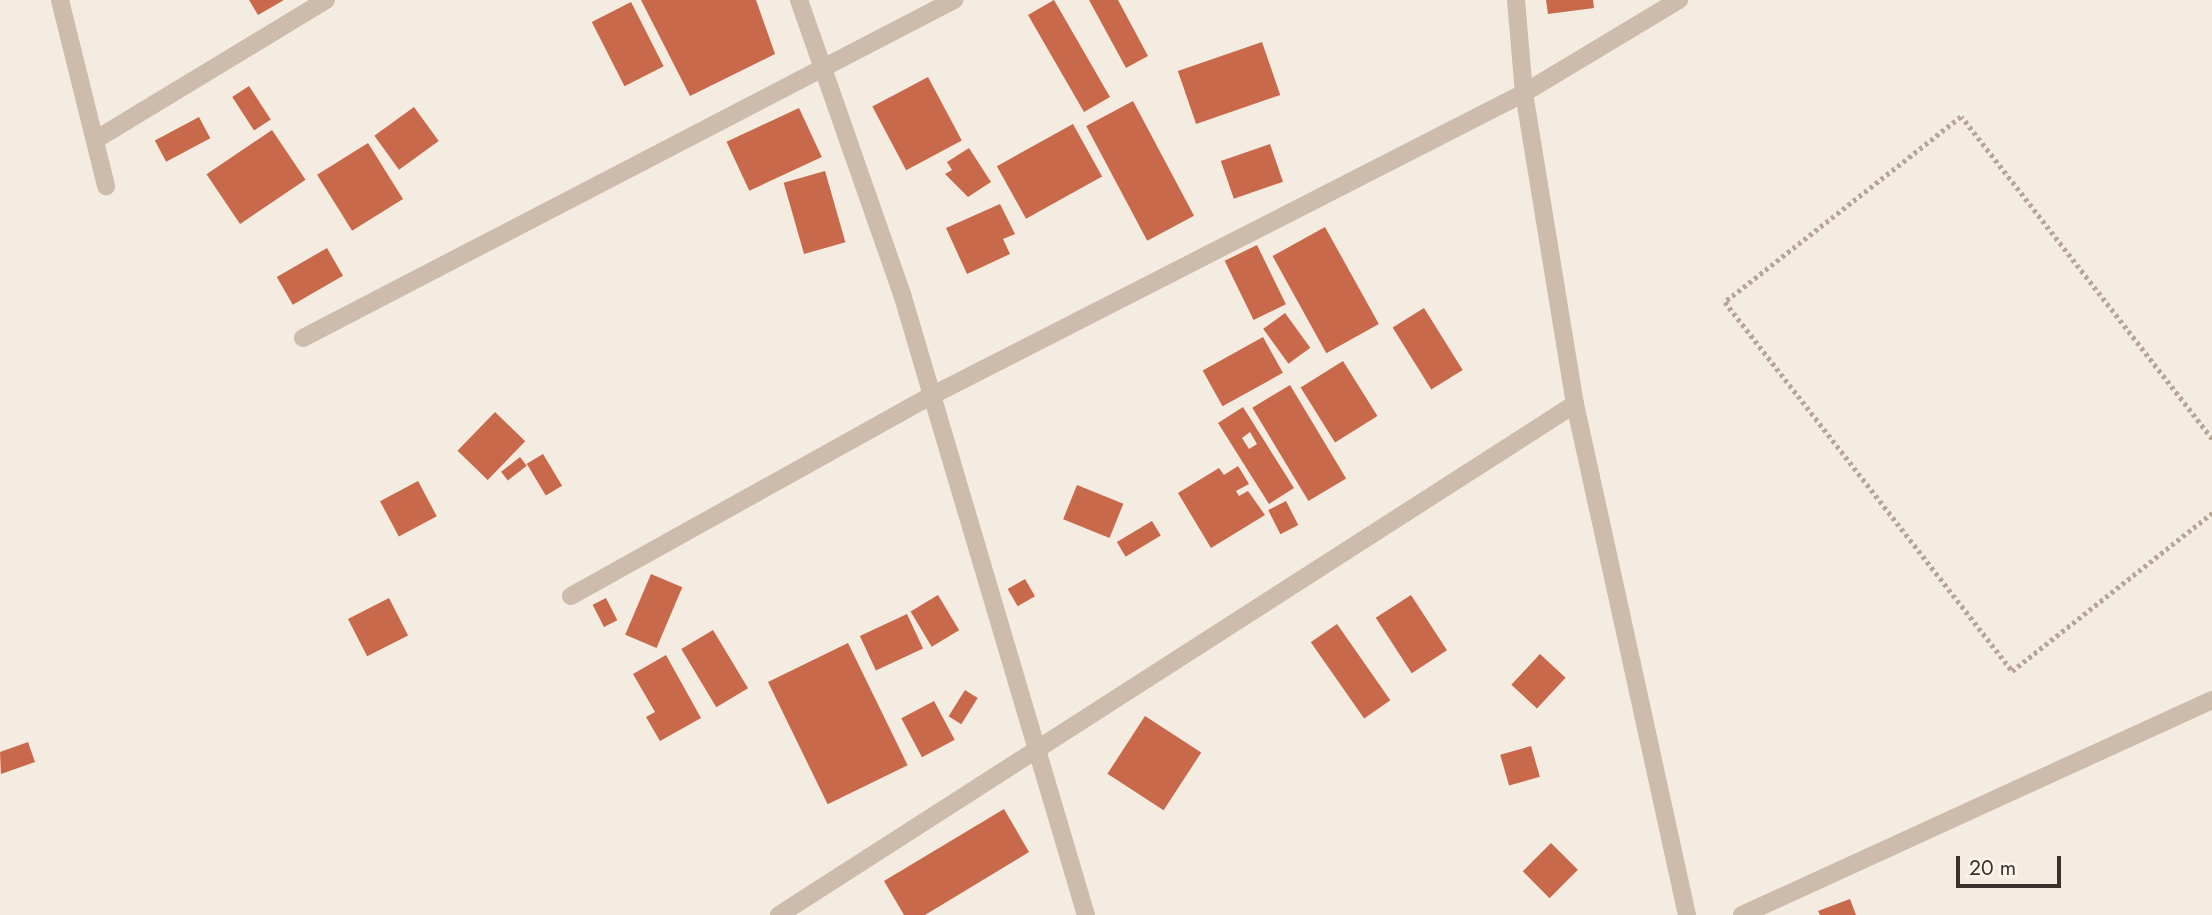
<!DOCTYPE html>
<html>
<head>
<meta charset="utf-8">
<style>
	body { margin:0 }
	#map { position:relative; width:2212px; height:915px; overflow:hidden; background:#f4ebe1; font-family:Jost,sans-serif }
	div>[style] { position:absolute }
	.building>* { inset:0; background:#c8694b; transform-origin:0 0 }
	.path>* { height:4.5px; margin-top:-2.25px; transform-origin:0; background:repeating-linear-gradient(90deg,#b9a596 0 3.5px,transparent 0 7px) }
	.street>* { height:18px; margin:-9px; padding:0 9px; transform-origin:9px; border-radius:9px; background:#cdbbac }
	span { translate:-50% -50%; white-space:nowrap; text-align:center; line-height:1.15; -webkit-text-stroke:5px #fbf5ee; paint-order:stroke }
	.scale { position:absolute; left:1956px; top:856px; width:105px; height:32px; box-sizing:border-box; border:4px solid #3b302b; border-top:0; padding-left:9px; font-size:21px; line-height:24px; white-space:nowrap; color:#3b302b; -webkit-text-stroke:5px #fbf5ee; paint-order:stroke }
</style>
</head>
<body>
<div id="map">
	<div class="building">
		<i style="clip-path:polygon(249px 0,284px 0,258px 15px)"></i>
		<i style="clip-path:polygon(641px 0,756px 0,775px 54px,690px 96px)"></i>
		<i style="left:1054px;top:0;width:112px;height:30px;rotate:60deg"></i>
		<i style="clip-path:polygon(1089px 0,1118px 0,1148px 56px,1126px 68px)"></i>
		<i style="clip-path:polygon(1546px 0,1593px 0,1594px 8px,1548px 14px)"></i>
		<i style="left:631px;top:2px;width:72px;height:44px;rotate:63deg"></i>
		<i style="left:1262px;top:42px;width:56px;height:89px;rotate:71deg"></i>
		<i style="left:928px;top:77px;width:72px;height:63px;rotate:62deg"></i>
		<i style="left:249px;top:86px;width:40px;height:20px;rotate:57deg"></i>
		<i style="left:1133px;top:101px;width:130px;height:53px;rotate:62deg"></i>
		<i style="left:414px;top:107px;width:42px;height:49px;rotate:54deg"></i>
		<i style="left:799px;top:108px;width:54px;height:80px;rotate:65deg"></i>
		<i style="left:199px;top:117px;width:24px;height:50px;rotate:62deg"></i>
		<i style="left:1073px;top:124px;width:60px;height:87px;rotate:61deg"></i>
		<i style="left:272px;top:130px;width:60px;height:79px;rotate:56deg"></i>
		<i style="left:368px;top:143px;width:66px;height:60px;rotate:58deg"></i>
		<i style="left:1270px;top:144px;width:40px;height:52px;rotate:71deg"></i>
		<i style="clip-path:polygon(969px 148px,991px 182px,968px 197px,945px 174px,952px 170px,947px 162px)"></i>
		<i style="left:825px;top:171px;width:74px;height:43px;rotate:74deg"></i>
		<i style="clip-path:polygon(1000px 204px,1015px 234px,1003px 239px,1010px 254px,967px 274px,946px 228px)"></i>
		<i style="left:1325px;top:227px;width:111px;height:60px;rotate:61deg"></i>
		<i style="left:1257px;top:245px;width:66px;height:36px;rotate:64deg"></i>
		<i style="left:327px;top:248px;width:32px;height:58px;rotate:60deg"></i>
		<i style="left:1424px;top:308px;width:73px;height:37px;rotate:58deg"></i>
		<i style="left:1285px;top:313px;width:43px;height:27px;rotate:54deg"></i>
		<i style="left:1263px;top:337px;width:41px;height:69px;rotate:61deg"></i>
		<i style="left:1343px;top:361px;width:65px;height:50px;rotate:58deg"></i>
		<i style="left:1290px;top:385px;width:109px;height:44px;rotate:59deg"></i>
		<i style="clip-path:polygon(evenodd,1243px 407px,1294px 488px,1269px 504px,1218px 423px,1243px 407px,1250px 432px,1257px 444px,1249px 449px,1242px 438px,1250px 432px)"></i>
		<i style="left:495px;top:412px;width:42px;height:54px;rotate:44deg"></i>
		<i style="left:543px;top:454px;width:37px;height:19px;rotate:59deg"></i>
		<i style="left:520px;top:457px;width:11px;height:24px;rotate:52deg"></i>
		<i style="clip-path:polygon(1238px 466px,1249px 484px,1236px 491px,1239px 496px,1248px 491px,1265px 515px,1211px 548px,1178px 493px,1219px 468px,1224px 475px)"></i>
		<i style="left:418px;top:481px;width:40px;height:43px;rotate:62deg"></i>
		<i style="left:1077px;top:485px;width:50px;height:37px;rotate:22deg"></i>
		<i style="left:1286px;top:501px;width:27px;height:20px;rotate:63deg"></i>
		<i style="left:1152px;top:521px;width:17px;height:41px;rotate:59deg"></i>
		<i style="left:651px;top:574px;width:34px;height:66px;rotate:23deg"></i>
		<i style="left:1025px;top:579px;width:20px;height:20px;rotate:60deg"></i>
		<i style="left:938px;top:595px;width:41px;height:32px;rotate:59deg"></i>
		<i style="left:1411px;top:595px;width:66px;height:42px;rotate:57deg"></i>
		<i style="left:389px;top:598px;width:42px;height:46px;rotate:63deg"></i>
		<i style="left:606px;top:598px;width:25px;height:15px;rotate:63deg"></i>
		<i style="left:907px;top:614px;width:38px;height:52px;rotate:65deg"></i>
		<i style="left:1337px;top:624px;width:93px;height:32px;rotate:55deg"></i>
		<i style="left:713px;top:630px;width:68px;height:37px;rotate:59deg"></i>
		<i style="left:848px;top:643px;width:136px;height:89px;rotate:64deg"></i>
		<i style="left:1540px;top:654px;width:35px;height:42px;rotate:43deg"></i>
		<i style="clip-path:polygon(666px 655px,701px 718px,660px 741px,646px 717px,655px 712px,633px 674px)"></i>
		<i style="left:965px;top:690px;width:15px;height:31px;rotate:32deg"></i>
		<i style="left:934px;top:701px;width:44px;height:37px;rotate:62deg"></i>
		<i style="left:1145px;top:716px;width:67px;height:69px;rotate:33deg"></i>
		<i style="clip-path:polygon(28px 742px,35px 762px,1px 774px,0 752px)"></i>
		<i style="left:1531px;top:746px;width:32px;height:32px;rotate:74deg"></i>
		<i style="clip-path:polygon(1004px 809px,1029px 852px,925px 915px,904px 915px,884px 881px)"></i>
		<i style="left:1551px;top:843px;width:38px;height:40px;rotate:45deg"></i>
		<i style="clip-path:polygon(1850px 899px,1856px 915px,1820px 915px,1818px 911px)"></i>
	</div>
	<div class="path">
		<i style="left:2212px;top:439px;width:408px;rotate:-127.9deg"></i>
		<i style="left:1961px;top:117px;width:300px;rotate:141.9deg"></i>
		<i style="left:1725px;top:302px;width:467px;rotate:52.1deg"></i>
		<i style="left:2012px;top:671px;width:255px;rotate:-38.3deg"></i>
	</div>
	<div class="street">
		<i style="left:60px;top:0;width:192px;rotate:76.1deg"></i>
		<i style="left:799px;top:0;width:312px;rotate:70.7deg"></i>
		<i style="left:902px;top:294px;width:648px;rotate:73.5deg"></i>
		<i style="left:1516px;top:0;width:93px;rotate:85.1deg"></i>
		<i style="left:1524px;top:93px;width:315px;rotate:80.7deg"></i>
		<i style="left:1575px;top:404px;width:523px;rotate:77.64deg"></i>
		<i style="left:95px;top:140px;width:270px;rotate:-31.2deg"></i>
		<i style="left:303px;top:338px;width:734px;rotate:-27.44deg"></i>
		<i style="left:571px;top:596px;width:410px;rotate:-29.1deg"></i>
		<i style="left:929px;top:397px;width:668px;rotate:-27.06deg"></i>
		<i style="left:1524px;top:93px;width:181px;rotate:-31deg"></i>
		<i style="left:779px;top:915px;width:946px;rotate:-32.7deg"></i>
		<i style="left:1742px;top:915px;width:517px;rotate:-24.58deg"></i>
	</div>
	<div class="scale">20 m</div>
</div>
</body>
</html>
